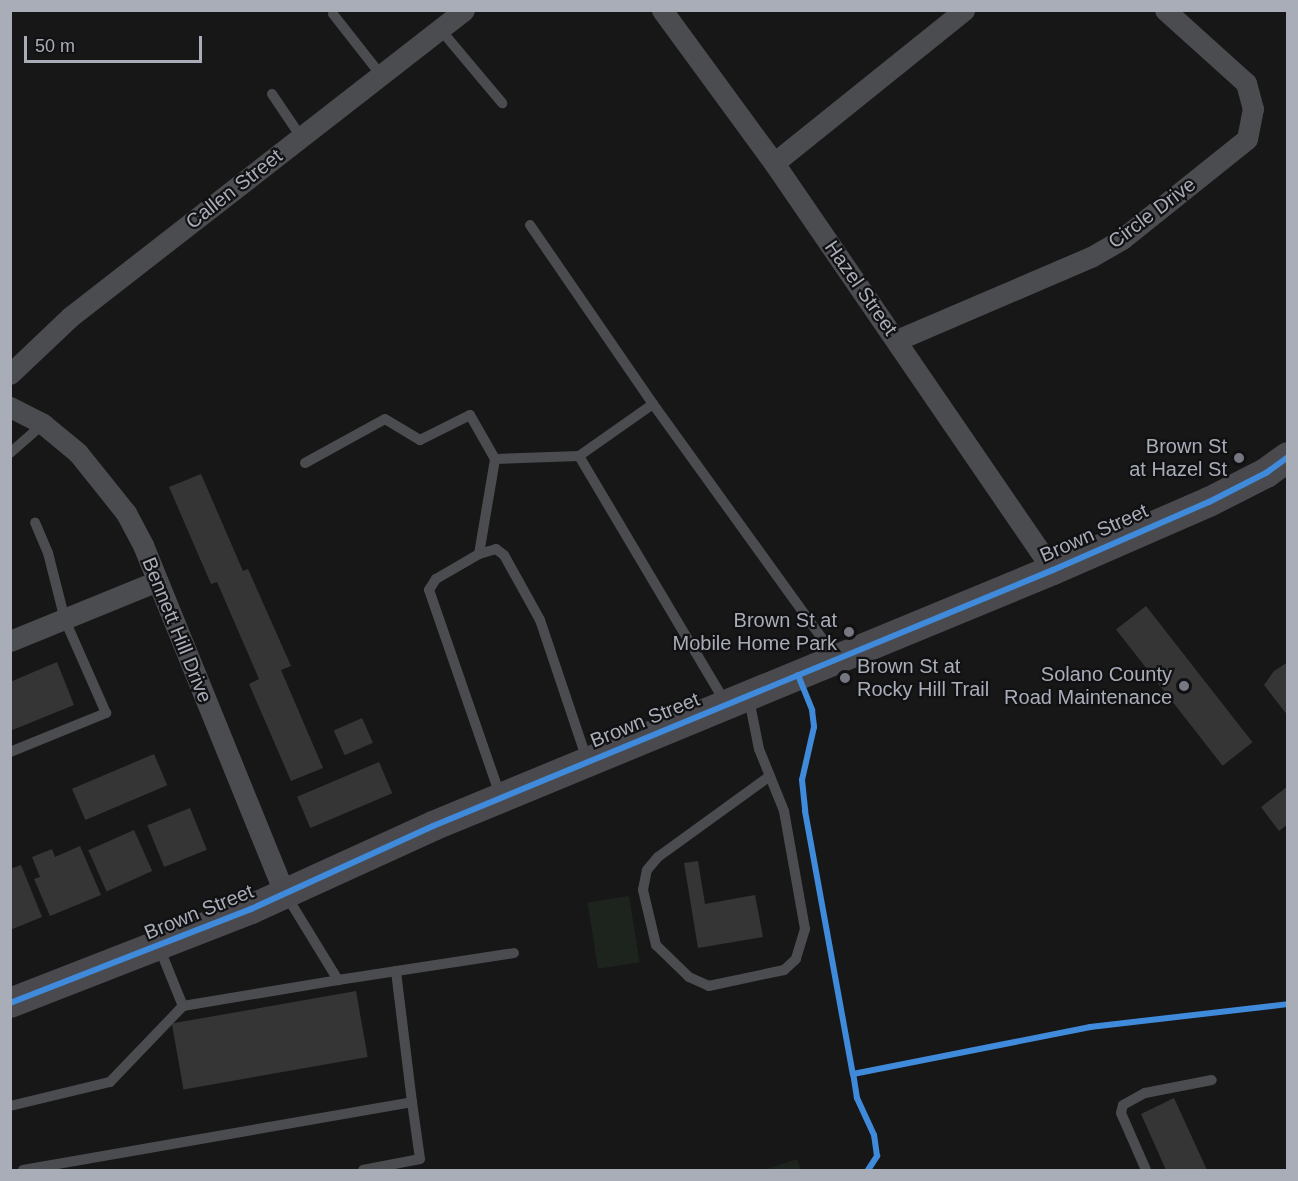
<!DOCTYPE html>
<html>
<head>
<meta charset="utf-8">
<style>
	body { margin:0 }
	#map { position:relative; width:1298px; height:1181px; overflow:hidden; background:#171717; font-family:Helvetica,sans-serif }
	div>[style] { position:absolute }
	.green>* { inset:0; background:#1d241e; transform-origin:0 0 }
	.building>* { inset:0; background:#353536; transform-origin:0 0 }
	.lane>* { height:10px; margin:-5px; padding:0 5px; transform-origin:5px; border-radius:5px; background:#4b4c50 }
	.street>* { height:21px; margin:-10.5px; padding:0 10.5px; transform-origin:10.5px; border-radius:10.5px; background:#4b4c50 }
	.secondary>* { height:30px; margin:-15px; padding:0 15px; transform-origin:15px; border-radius:15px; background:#4a4a4e }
	.cycleway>* { height:6px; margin:-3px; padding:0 3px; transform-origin:3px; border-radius:3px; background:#408adc }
	.dots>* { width:16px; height:16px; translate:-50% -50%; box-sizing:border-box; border:3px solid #111113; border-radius:50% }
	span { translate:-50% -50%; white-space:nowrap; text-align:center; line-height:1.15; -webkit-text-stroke:4.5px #111113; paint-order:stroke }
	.street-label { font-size:20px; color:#a8adb8 }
	.poi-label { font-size:20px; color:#a8adb8 }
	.right { translate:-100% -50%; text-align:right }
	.left { translate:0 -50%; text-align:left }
	.frame { position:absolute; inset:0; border:12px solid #a8adb8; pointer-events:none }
	.scale { position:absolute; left:24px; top:36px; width:178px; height:27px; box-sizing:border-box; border:3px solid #a8adb8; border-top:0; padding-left:8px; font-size:18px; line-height:21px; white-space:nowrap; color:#a8adb8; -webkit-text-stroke:4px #111113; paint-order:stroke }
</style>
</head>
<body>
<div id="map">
	<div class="green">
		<i style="left:629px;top:896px;width:67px;height:42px;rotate:81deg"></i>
		<i style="clip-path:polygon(797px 1159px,801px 1170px,764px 1170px)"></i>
	</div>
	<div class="building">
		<i style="clip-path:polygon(201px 474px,243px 571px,248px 569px,291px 666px,281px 670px,323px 768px,291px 781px,249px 684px,259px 679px,217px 582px,211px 584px,169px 487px)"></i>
		<i style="left:1146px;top:606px;width:173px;height:38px;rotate:52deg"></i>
		<i style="clip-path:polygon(57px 662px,74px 705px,10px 731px,10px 682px)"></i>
		<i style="clip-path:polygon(1288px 662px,1288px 716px,1264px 685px,1274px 671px)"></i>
		<i style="left:362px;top:718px;width:27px;height:31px;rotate:66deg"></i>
		<i style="left:154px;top:754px;width:34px;height:89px;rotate:67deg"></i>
		<i style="left:379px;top:762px;width:34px;height:89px;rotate:67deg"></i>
		<i style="clip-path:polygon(1288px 786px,1288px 824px,1279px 831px,1261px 807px)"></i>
		<i style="left:190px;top:808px;width:45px;height:46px;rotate:68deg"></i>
		<i style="left:134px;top:830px;width:45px;height:50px;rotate:66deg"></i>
		<i style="clip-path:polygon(80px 846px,101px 895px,50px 916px,34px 879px,40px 877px,32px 857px,52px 849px,55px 857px)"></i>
		<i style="clip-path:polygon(698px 861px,705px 904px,755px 895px,763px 937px,698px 948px,684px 863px)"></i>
		<i style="clip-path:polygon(21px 865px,42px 917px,10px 930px,10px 869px)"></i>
		<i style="left:356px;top:991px;width:67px;height:187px;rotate:80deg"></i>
		<i style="clip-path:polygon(1174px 1098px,1207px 1170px,1166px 1170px,1141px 1114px)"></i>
	</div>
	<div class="lane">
		<i style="left:333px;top:14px;width:78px;rotate:51.8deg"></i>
		<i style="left:440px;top:29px;width:97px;rotate:50deg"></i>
		<i style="left:272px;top:94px;width:52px;rotate:56deg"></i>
		<i style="left:530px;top:225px;width:217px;rotate:55.5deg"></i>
		<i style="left:653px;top:404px;width:311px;rotate:54.2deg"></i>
		<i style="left:653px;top:404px;width:90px;rotate:144.9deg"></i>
		<i style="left:579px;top:456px;width:288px;rotate:59.3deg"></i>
		<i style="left:10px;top:453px;width:44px;rotate:-41.3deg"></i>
		<i style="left:305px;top:463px;width:91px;rotate:-28.8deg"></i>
		<i style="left:385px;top:419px;width:41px;rotate:31deg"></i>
		<i style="left:420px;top:440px;width:56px;rotate:-26.6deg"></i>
		<i style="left:470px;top:415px;width:51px;rotate:60.4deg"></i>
		<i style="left:479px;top:554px;width:96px;rotate:-80.4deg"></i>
		<i style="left:495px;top:459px;width:84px;rotate:-2deg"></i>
		<i style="left:749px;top:699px;width:51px;rotate:78.7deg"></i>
		<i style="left:759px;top:749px;width:67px;rotate:68deg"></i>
		<i style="left:784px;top:811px;width:120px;rotate:79.9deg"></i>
		<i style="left:805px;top:929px;width:31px;rotate:107deg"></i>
		<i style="left:796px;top:959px;width:16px;rotate:137deg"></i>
		<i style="left:784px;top:970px;width:77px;rotate:168deg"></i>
		<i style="left:709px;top:986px;width:22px;rotate:-156deg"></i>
		<i style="left:689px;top:977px;width:46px;rotate:-135.9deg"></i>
		<i style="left:656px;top:945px;width:57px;rotate:-103.3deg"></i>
		<i style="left:643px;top:890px;width:20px;rotate:-79deg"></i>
		<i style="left:647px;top:870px;width:17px;rotate:-50deg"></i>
		<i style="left:658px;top:857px;width:138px;rotate:-35.9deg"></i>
		<i style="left:10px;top:752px;width:104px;rotate:-22.1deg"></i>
		<i style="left:106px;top:713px;width:102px;rotate:-113.8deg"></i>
		<i style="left:65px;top:620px;width:69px;rotate:-104.2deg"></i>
		<i style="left:48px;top:553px;width:33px;rotate:-113deg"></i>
		<i style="left:500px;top:795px;width:217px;rotate:-109.1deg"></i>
		<i style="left:429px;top:590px;width:13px;rotate:-58deg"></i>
		<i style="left:436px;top:579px;width:50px;rotate:-30.2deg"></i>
		<i style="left:479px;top:554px;width:18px;rotate:-16deg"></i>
		<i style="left:496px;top:549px;width:10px;rotate:37deg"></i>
		<i style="left:504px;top:555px;width:74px;rotate:61deg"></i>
		<i style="left:540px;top:620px;width:148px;rotate:71.4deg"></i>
		<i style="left:286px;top:895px;width:100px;rotate:58.5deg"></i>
		<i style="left:338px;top:980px;width:178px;rotate:-8.7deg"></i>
		<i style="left:159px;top:947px;width:64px;rotate:67.9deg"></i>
		<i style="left:183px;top:1006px;width:157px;rotate:-9.5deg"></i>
		<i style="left:10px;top:1106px;width:103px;rotate:-13.5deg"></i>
		<i style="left:110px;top:1082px;width:105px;rotate:-46.2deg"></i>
		<i style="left:23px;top:1170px;width:395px;rotate:-9.9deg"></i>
		<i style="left:412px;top:1102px;width:132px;rotate:-97deg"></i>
		<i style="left:363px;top:1170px;width:58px;rotate:-10.9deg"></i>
		<i style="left:420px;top:1159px;width:58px;rotate:-98deg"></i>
		<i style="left:1146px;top:1170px;width:62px;rotate:-113.7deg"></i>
		<i style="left:1121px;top:1113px;width:8px;rotate:-76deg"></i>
		<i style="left:1123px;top:1105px;width:25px;rotate:-29deg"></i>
		<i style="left:1145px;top:1093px;width:68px;rotate:-11deg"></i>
	</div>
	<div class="street">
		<i style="left:662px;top:10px;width:190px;rotate:53.8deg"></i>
		<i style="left:774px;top:163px;width:493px;rotate:55.6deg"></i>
		<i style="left:774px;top:163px;width:244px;rotate:-38.8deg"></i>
		<i style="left:897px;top:340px;width:211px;rotate:-23.2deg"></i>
		<i style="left:1091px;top:257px;width:36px;rotate:-30deg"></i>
		<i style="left:1122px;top:239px;width:160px;rotate:-38.7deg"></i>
		<i style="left:1247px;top:139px;width:31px;rotate:-79deg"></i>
		<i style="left:1253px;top:109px;width:27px;rotate:-105deg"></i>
		<i style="left:1246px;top:83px;width:109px;rotate:-138deg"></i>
		<i style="left:10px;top:374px;width:83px;rotate:-43.5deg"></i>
		<i style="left:70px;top:317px;width:499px;rotate:-37.9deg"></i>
		<i style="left:10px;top:407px;width:37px;rotate:27deg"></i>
		<i style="left:43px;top:424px;width:45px;rotate:39.6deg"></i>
		<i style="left:78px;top:453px;width:77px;rotate:51.3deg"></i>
		<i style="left:126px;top:513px;width:36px;rotate:62deg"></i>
		<i style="left:143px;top:545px;width:378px;rotate:67.9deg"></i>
		<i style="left:10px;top:641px;width:159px;rotate:-22.2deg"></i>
	</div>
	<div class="secondary">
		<i style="left:10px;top:1003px;width:259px;rotate:-21.3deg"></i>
		<i style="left:251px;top:909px;width:200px;rotate:-24.5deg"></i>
		<i style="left:433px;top:826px;width:671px;rotate:-22.44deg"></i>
		<i style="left:1053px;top:570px;width:170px;rotate:-23.6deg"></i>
		<i style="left:1209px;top:502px;width:64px;rotate:-27deg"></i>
		<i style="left:1266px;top:473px;width:27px;rotate:-36deg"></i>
	</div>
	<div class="cycleway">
		<i style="left:798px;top:675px;width:38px;rotate:68deg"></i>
		<i style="left:812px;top:710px;width:17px;rotate:83deg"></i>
		<i style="left:814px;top:727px;width:54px;rotate:102.8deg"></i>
		<i style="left:802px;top:780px;width:31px;rotate:84deg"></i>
		<i style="left:805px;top:811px;width:267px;rotate:79.7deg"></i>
		<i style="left:10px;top:1003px;width:259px;rotate:-21.3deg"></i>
		<i style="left:251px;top:909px;width:200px;rotate:-24.5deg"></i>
		<i style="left:433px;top:826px;width:671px;rotate:-22.44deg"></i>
		<i style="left:1053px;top:570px;width:170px;rotate:-23.6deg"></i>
		<i style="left:1209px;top:502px;width:64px;rotate:-27deg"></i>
		<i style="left:1266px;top:473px;width:27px;rotate:-36deg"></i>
		<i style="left:868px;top:1170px;width:17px;rotate:-57deg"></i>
		<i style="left:877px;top:1156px;width:21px;rotate:-98deg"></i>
		<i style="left:874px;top:1135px;width:41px;rotate:-114.7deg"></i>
		<i style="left:857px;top:1098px;width:24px;rotate:-99deg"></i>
		<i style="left:853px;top:1074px;width:242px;rotate:-11.2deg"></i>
		<i style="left:1090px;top:1027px;width:199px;rotate:-6.6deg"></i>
	</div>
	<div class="dots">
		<i style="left:1239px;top:458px;background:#757880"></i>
		<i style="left:849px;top:632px;background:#757880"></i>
		<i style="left:845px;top:678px;background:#757880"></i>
		<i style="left:1184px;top:686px;background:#757880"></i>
	</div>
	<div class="street-label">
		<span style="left:234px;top:189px;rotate:-38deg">Callen Street</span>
		<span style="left:1152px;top:213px;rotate:-37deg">Circle Drive</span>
		<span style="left:861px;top:288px;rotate:55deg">Hazel Street</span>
		<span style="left:1094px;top:533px;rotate:-24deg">Brown Street</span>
		<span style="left:177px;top:630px;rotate:68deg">Bennett Hill Drive</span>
		<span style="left:645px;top:720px;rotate:-22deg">Brown Street</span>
		<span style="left:199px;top:912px;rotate:-22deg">Brown Street</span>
	</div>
	<div class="poi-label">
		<span class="right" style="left:1227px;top:458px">Brown St<br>at Hazel St</span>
		<span class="right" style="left:837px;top:632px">Brown St at<br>Mobile Home Park</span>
		<span class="left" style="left:857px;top:678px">Brown St at<br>Rocky Hill Trail</span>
		<span class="right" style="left:1172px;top:686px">Solano County<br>Road Maintenance</span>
	</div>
	<div class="frame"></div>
	<div class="scale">50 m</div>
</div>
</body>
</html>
